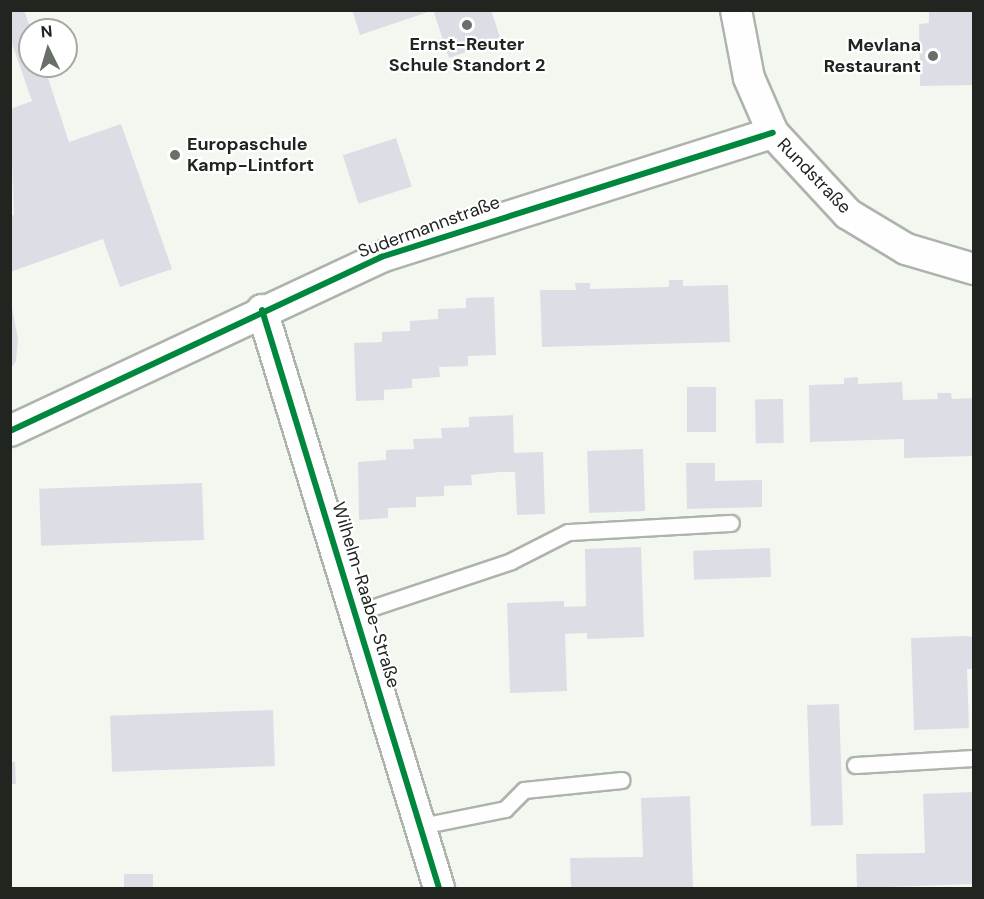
<!DOCTYPE html>
<html>
<head>
<meta charset="utf-8">
<style>
	body { margin:0 }
	#map { position:relative; width:984px; height:899px; overflow:hidden; background:#f2f8f0; font-family:"DM Sans",sans-serif }
	div>[style] { position:absolute }
	.building>* { inset:0; background:#dcdee6; transform-origin:0 0 }
	.roads { filter:drop-shadow(2px 0 #aeb3ad) drop-shadow(-2px 0 #aeb3ad) drop-shadow(0 2px #aeb3ad) drop-shadow(0 -2px #aeb3ad) }
	.service>* { height:15px; margin:-7.5px; padding:0 7.5px; transform-origin:7.5px; border-radius:7.5px; background:#fdfefd }
	.minor>* { height:30px; margin:-15px; padding:0 15px; transform-origin:15px; border-radius:15px; background:#fdfefd }
	.cycleway>* { height:6px; margin:-3px; padding:0 3px; transform-origin:3px; border-radius:3px; background:#00873e }
	.dots>* { width:16px; height:16px; translate:-50% -50%; box-sizing:border-box; border:3px solid #fff; border-radius:50% }
	span { translate:-50% -50%; white-space:nowrap; text-align:center; line-height:1.15; -webkit-text-stroke:4.5px #fff; paint-order:stroke }
	.poi-label { font-size:18px; color:#212520; font-weight:700 }
	.right { translate:-100% -50%; text-align:right }
	.left { translate:0 -50%; text-align:left }
	.street-label { font-size:18px; color:#212520 }
	.frame { position:absolute; inset:0; border:12px solid #212520; pointer-events:none }
	.north { position:absolute; left:18px; top:18px; width:60px; height:60px; box-sizing:border-box; background:#fff; border:2px solid #a6a8a6; border-radius:50%; rotate:355deg; font-size:16px; font-weight:700; line-height:24px; text-align:center; color:#212520 }
	.north::after { content:''; display:block; margin:auto; width:21px; height:27px; background:#6a6f69; clip-path:polygon(50% 0,100% 100%,50% 72%,0 100%) }
</style>
</head>
<body>
<div id="map">
	<div class="building">
		<i style="clip-path:polygon(10px 10px,24px 10px,31px 30px,30px 66px,44px 66px,69px 142px,121px 124px,172px 269px,120px 287px,103px 239px,10px 272px,10px 216px,14px 215px,10px 109px,32px 101px,10px 38px)"></i>
		<i style="clip-path:polygon(352px 10px,431px 10px,431px 11px,360px 35px)"></i>
		<i style="clip-path:polygon(433px 10px,491px 10px,501px 40px,449px 58px)"></i>
		<i style="clip-path:polygon(929px 10px,974px 10px,974px 85px,920px 86px,919px 24px,929px 23px)"></i>
		<i style="left:396px;top:138px;width:51px;height:56px;rotate:72deg"></i>
		<i style="clip-path:polygon(669px 280px,683px 280px,683px 286px,728px 285px,730px 342px,542px 347px,540px 290px,576px 290px,575px 283px,590px 283px,590px 289px,669px 287px)"></i>
		<i style="clip-path:polygon(494px 297px,496px 355px,468px 356px,468px 366px,439px 367px,440px 377px,412px 379px,412px 388px,384px 390px,384px 400px,356px 401px,354px 343px,382px 342px,382px 332px,410px 331px,410px 321px,438px 319px,438px 309px,466px 308px,466px 298px)"></i>
		<i style="clip-path:polygon(11px 303px,18px 339px,16px 361px,10px 370px)"></i>
		<i style="clip-path:polygon(858px 377px,858px 384px,902px 382px,903px 400px,938px 399px,937px 393px,951px 393px,952px 399px,974px 398px,974px 456px,904px 458px,904px 439px,810px 442px,809px 385px,844px 384px,844px 378px)"></i>
		<i style="left:687px;top:387px;width:29px;height:45px"></i>
		<i style="left:783px;top:399px;width:44px;height:28px;rotate:89deg"></i>
		<i style="clip-path:polygon(513px 415px,514px 453px,543px 452px,545px 514px,517px 515px,515px 472px,500px 472px,471px 475px,472px 485px,444px 486px,444px 496px,416px 497px,416px 507px,388px 508px,388px 518px,359px 520px,358px 462px,386px 460px,386px 450px,414px 449px,413px 439px,442px 438px,441px 428px,469px 427px,469px 417px)"></i>
		<i style="left:643px;top:449px;width:62px;height:56px;rotate:88deg"></i>
		<i style="clip-path:polygon(686px 463px,715px 463px,715px 481px,762px 480px,762px 507px,687px 509px)"></i>
		<i style="left:202px;top:483px;width:57px;height:163px;rotate:88deg"></i>
		<i style="clip-path:polygon(641px 547px,644px 637px,587px 639px,587px 633px,565px 634px,567px 691px,510px 693px,507px 603px,564px 601px,564px 607px,586px 606px,585px 549px)"></i>
		<i style="left:770px;top:548px;width:29px;height:77px;rotate:88deg"></i>
		<i style="clip-path:polygon(966px 636px,974px 637px,974px 669px,967px 669px,969px 728px,914px 730px,911px 638px)"></i>
		<i style="left:839px;top:704px;width:121px;height:32px;rotate:88deg"></i>
		<i style="left:273px;top:710px;width:56px;height:163px;rotate:88deg"></i>
		<i style="clip-path:polygon(10px 762px,15px 762px,16px 784px,10px 784px)"></i>
		<i style="clip-path:polygon(974px 792px,974px 884px,857px 888px,856px 854px,925px 853px,923px 794px)"></i>
		<i style="clip-path:polygon(690px 796px,693px 888px,571px 888px,570px 858px,643px 857px,641px 798px)"></i>
		<i style="left:153px;top:874px;width:14px;height:29px;rotate:90deg"></i>
	</div>
	<div class="roads">
		<div class="service">
			<i style="left:356px;top:613px;width:163px;rotate:-18.5deg"></i>
			<i style="left:511px;top:561px;width:64px;rotate:-27deg"></i>
			<i style="left:568px;top:532px;width:163px;rotate:-3.2deg"></i>
			<i style="left:855px;top:765px;width:119px;rotate:-3.4deg"></i>
			<i style="left:421px;top:826px;width:86px;rotate:-11.4deg"></i>
			<i style="left:505px;top:809px;width:27px;rotate:-45deg"></i>
			<i style="left:524px;top:790px;width:98px;rotate:-5.9deg"></i>
		</div>
		<div class="minor">
			<i style="left:736px;top:10px;width:69px;rotate:79.2deg"></i>
			<i style="left:749px;top:78px;width:60px;rotate:66.4deg"></i>
			<i style="left:773px;top:133px;width:110px;rotate:47.2deg"></i>
			<i style="left:848px;top:214px;width:68px;rotate:31.1deg"></i>
			<i style="left:906px;top:249px;width:71px;rotate:16.4deg"></i>
			<i style="left:262px;top:310px;width:604px;rotate:72.97deg"></i>
			<i style="left:10px;top:431px;width:410px;rotate:-25.1deg"></i>
			<i style="left:381px;top:257px;width:411px;rotate:-17.6deg"></i>
		</div>
	</div>
	<div class="cycleway">
		<i style="left:262px;top:310px;width:604px;rotate:72.97deg"></i>
		<i style="left:10px;top:431px;width:410px;rotate:-25.1deg"></i>
		<i style="left:381px;top:257px;width:411px;rotate:-17.6deg"></i>
	</div>
	<div class="dots">
		<i style="left:467px;top:25px;background:#6a6f69"></i>
		<i style="left:933px;top:56px;background:#6a6f69"></i>
		<i style="left:175px;top:155px;background:#6a6f69"></i>
	</div>
	<div class="poi-label">
		<span style="left:467px;top:55px">Ernst-Reuter<br>Schule Standort 2</span>
		<span class="right" style="left:921px;top:56px">Mevlana<br>Restaurant</span>
		<span class="left" style="left:187px;top:155px">Europaschule<br>Kamp-Lintfort</span>
	</div>
	<div class="street-label">
		<span style="left:814px;top:176px;rotate:46deg">Rundstraße</span>
		<span style="left:429px;top:227px;rotate:-20deg">Sudermannstraße</span>
		<span style="left:366px;top:595px;rotate:73deg">Wilhelm-Raabe-Straße</span>
	</div>
	<div class="frame"></div>
	<div class="north">N</div>
</div>
</body>
</html>
